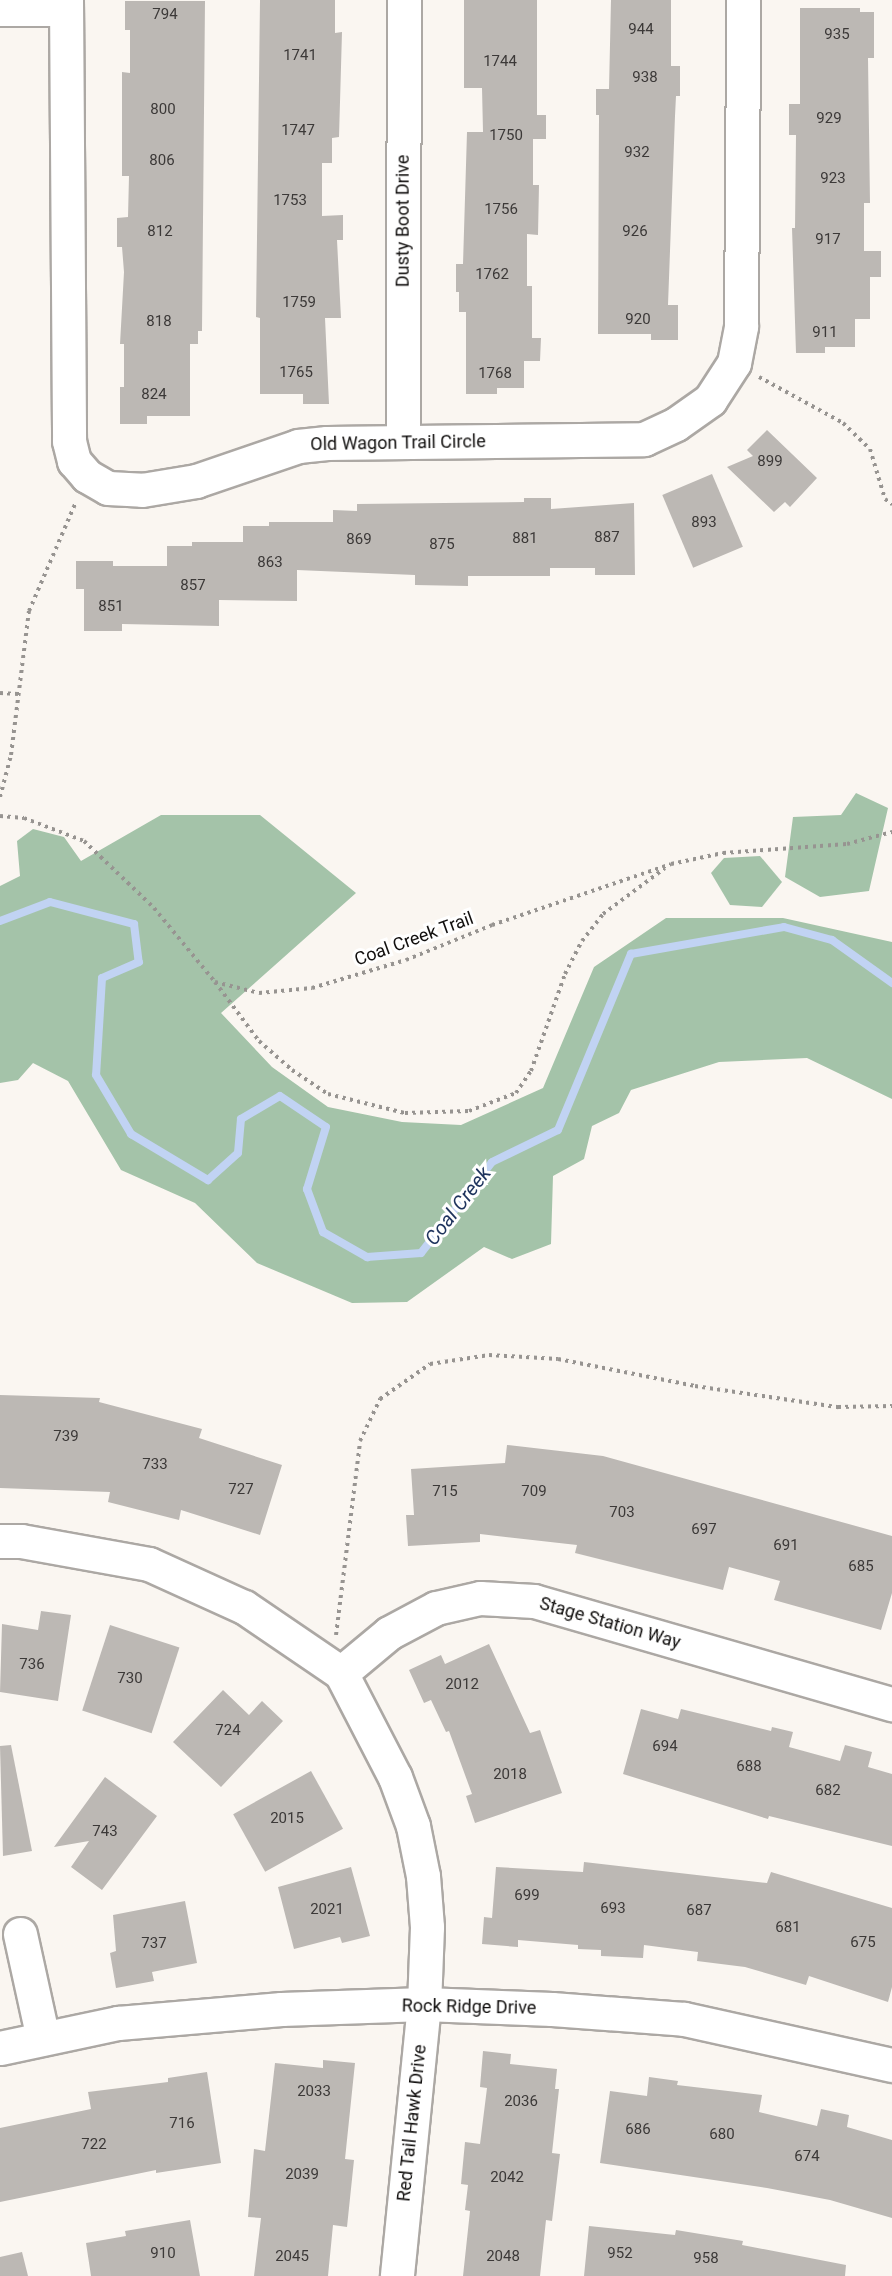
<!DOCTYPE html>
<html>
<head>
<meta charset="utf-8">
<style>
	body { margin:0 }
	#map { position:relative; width:892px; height:2276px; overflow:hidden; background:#faf6f1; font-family:Roboto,sans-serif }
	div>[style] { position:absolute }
	.forest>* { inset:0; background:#a4c3a9 }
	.stream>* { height:8px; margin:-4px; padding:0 4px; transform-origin:4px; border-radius:4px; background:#c1d3f3 }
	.building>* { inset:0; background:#bcb8b4; transform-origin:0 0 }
	.path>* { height:4px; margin-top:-2px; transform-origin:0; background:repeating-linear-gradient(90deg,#979491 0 3px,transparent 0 7.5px) }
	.roads { filter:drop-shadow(2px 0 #aca8a4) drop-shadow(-2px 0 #aca8a4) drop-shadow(0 2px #aca8a4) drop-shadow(0 -2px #aca8a4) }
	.minor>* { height:33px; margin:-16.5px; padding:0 16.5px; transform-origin:16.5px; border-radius:16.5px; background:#fff }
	span { translate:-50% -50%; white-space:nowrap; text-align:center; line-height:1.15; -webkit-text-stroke:6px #fff; paint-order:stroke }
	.number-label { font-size:15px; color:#3c3938 }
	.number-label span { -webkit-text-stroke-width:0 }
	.street-label { font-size:18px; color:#110f0e }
	.water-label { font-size:20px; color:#1e335d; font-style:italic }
</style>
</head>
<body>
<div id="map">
	<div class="forest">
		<i style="clip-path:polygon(856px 793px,888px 808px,869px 891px,820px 897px,785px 877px,793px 817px,841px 815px)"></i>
		<i style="clip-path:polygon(161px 815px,260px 815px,356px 893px,221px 1013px,272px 1067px,328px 1107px,402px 1122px,461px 1125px,543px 1088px,594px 967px,666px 918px,783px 918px,892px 942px,892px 1099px,807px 1058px,719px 1062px,631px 1090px,619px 1113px,592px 1126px,584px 1159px,553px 1176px,551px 1244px,512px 1259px,484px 1247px,407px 1302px,352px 1303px,257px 1263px,195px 1203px,121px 1170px,68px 1081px,33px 1063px,18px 1080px,0 1083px,0 886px,20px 876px,17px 841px,33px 829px,64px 837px,81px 861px)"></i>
		<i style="clip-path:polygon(760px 856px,782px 882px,762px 907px,730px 905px,711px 873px,724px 858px)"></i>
	</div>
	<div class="stream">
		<i style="left:0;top:921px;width:53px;rotate:-20.8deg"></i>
		<i style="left:50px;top:902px;width:87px;rotate:14.7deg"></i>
		<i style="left:134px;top:924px;width:38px;rotate:83deg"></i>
		<i style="left:139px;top:962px;width:40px;rotate:156.6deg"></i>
		<i style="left:102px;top:978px;width:97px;rotate:93.5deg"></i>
		<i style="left:96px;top:1075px;width:69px;rotate:59.3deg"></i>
		<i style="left:131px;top:1134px;width:90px;rotate:30.9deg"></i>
		<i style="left:208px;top:1180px;width:40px;rotate:-42deg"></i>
		<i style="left:238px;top:1153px;width:34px;rotate:-85deg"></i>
		<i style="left:241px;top:1119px;width:45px;rotate:-30.5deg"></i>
		<i style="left:280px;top:1096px;width:55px;rotate:34deg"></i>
		<i style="left:326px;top:1127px;width:65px;rotate:107deg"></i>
		<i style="left:307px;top:1189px;width:46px;rotate:69.6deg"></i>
		<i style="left:323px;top:1232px;width:51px;rotate:29.6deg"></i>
		<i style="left:367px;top:1257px;width:54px;rotate:-4.2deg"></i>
		<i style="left:421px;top:1253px;width:115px;rotate:-52deg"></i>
		<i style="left:492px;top:1162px;width:73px;rotate:-25.9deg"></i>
		<i style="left:558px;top:1130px;width:191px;rotate:-67.5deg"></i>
		<i style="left:631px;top:954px;width:155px;rotate:-10deg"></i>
		<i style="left:784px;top:927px;width:50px;rotate:15.2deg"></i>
		<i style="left:832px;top:940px;width:74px;rotate:35.6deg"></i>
	</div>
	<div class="building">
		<i style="clip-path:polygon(260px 0,335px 0,335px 33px,342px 32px,339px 137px,332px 138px,332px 163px,322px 163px,322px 216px,343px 215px,343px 240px,337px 240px,341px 318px,325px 318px,329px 404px,303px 404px,303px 394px,260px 394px,260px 318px,256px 317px)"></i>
		<i style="clip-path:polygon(464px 0,537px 0,537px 115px,546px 115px,546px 139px,533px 139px,533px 185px,539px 185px,538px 235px,527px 234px,527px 286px,532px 286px,532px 338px,541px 338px,540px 361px,524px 361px,524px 388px,497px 388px,497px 394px,466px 394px,466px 312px,459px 312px,459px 292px,456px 292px,456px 264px,463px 264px,467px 132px,483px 132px,482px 88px,464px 88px)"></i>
		<i style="clip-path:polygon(611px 0,671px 0,671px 66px,680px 66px,680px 96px,676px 96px,675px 116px,668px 305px,678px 305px,678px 340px,651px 340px,651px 334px,598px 334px,599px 115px,596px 115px,596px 89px,609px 89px)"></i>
		<i style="clip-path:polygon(125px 1px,205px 1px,202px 331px,198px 331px,198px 344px,190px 344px,190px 416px,147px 416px,147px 424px,120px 424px,120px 387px,124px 387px,124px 344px,120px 344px,124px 272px,122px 247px,117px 247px,117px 218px,128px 217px,129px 176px,122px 176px,122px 72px,130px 73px,130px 30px,125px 30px)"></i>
		<i style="clip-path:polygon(800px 8px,860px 8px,860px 12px,874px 12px,874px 58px,868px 58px,870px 203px,864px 203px,864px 251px,881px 251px,881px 277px,870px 277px,870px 319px,855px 319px,855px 347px,825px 347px,825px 353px,796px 353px,792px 228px,795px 228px,796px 135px,789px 135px,789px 104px,800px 104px)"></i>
		<i style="clip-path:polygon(767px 430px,817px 478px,790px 507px,785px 502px,774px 512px,727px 467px,753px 456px,747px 450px)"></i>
		<i style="left:712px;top:474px;width:79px;height:54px;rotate:67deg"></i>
		<i style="clip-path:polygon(524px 498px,551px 498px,551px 509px,634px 503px,635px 575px,595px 575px,595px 568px,550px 568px,550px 576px,468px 576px,468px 586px,415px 585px,415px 575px,297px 570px,297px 601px,219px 600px,219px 626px,122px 624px,122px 631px,84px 631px,84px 589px,76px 589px,76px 561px,113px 561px,113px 566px,167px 566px,167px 546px,192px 546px,192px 542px,243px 542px,243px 526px,269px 526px,269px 522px,333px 522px,333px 510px,357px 511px,357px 504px,524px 502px)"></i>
		<i style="clip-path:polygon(0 1395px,100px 1398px,99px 1402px,202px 1429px,199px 1438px,282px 1465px,260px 1535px,181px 1510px,179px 1520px,108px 1502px,110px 1492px,0 1488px)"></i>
		<i style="clip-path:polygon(507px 1445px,603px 1456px,892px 1536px,892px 1593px,881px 1630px,774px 1600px,780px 1581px,729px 1567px,723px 1590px,575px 1553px,577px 1545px,480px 1534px,480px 1542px,408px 1546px,406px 1515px,414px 1515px,411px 1469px,505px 1463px)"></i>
		<i style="clip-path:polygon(41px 1611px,71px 1615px,58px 1701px,0 1692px,2px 1624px,38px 1630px)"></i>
		<i style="left:110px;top:1625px;width:73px;height:90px;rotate:18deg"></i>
		<i style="clip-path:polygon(489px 1644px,530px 1733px,540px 1730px,562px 1793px,475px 1823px,466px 1796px,472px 1794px,449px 1731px,446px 1732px,431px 1700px,424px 1703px,409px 1670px,441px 1655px,445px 1664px)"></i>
		<i style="clip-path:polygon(223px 1690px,249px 1715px,262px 1701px,283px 1721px,221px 1787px,173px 1742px)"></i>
		<i style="clip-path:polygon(641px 1709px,678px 1719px,681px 1709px,771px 1731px,772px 1727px,793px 1732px,789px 1747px,840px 1761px,845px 1745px,872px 1752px,868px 1767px,892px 1774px,892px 1846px,769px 1816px,768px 1819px,623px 1774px)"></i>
		<i style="clip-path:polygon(11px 1745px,32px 1851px,3px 1856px,0 1746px)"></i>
		<i style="left:311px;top:1771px;width:66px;height:89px;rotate:61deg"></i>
		<i style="clip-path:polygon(105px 1777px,157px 1816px,102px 1890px,71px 1867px,89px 1841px,54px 1847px)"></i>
		<i style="clip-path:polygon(584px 1862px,767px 1883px,771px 1872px,892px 1908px,892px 1987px,888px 2002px,809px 1976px,806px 1985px,745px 1967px,697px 1961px,698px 1952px,644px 1945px,643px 1958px,601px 1956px,601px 1950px,578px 1949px,578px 1945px,518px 1940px,518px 1947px,482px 1944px,484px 1917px,492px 1918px,496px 1867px,583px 1872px)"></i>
		<i style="clip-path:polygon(351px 1867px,370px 1936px,342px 1943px,340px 1937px,294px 1949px,278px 1887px)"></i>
		<i style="clip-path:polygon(185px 1901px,197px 1963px,152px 1972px,154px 1981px,116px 1988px,110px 1953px,116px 1951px,113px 1915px)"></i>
		<i style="clip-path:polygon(483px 2051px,511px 2054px,510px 2064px,557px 2069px,555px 2089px,559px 2089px,552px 2153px,560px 2154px,552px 2221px,546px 2220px,540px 2276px,463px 2276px,470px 2211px,465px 2210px,468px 2185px,461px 2184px,465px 2142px,480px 2144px,487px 2088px,480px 2087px)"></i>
		<i style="clip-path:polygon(323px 2060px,355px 2063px,345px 2159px,354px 2160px,347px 2227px,333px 2225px,328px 2276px,254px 2276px,261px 2218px,248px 2217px,254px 2149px,265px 2151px,275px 2063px,323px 2068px)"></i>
		<i style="clip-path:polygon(207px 2072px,221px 2163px,156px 2173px,156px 2170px,0 2202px,0 2128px,91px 2109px,88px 2092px,168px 2082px,168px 2078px)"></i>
		<i style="clip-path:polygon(649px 2077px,678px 2081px,677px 2085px,762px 2095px,759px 2112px,817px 2126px,821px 2109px,849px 2115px,847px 2127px,892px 2140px,892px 2218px,830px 2200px,767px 2188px,600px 2163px,610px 2091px,647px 2096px)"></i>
		<i style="clip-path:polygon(190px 2220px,200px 2276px,91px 2276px,86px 2243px,126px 2236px,125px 2231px)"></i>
		<i style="clip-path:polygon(589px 2226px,675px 2235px,676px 2230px,743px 2241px,742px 2245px,846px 2265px,845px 2276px,584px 2276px)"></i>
		<i style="clip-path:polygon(22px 2252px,28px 2276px,0 2276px,0 2257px)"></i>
	</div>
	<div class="path">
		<i style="left:759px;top:377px;width:96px;rotate:28.7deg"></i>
		<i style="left:843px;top:423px;width:37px;rotate:44deg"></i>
		<i style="left:870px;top:449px;width:52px;rotate:73.3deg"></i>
		<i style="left:885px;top:499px;width:9px;rotate:36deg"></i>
		<i style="left:0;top:693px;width:18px;rotate:3deg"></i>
		<i style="left:0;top:797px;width:43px;rotate:-75.3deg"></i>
		<i style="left:11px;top:755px;width:145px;rotate:-82.9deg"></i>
		<i style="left:29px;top:611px;width:116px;rotate:-66.7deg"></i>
		<i style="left:0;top:816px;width:24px;rotate:5deg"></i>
		<i style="left:24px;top:818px;width:64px;rotate:21deg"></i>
		<i style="left:84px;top:841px;width:97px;rotate:43.7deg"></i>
		<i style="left:154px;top:908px;width:96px;rotate:50.5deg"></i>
		<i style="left:215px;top:982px;width:45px;rotate:14deg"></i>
		<i style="left:259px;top:993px;width:53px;rotate:-5.4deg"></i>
		<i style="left:312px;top:988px;width:98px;rotate:-16.6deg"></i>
		<i style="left:406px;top:960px;width:93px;rotate:-22.1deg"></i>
		<i style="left:492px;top:925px;width:189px;rotate:-18.8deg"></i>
		<i style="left:671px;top:864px;width:53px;rotate:-11.9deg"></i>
		<i style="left:723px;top:853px;width:124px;rotate:-4.2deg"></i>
		<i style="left:847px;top:844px;width:47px;rotate:-14.9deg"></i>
		<i style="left:215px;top:982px;width:74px;rotate:53.3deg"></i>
		<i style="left:259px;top:1041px;width:44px;rotate:41.3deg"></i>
		<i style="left:292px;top:1070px;width:43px;rotate:33.7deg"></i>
		<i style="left:328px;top:1094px;width:79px;rotate:13.9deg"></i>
		<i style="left:405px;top:1113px;width:64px;rotate:-1.8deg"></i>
		<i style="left:469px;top:1111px;width:50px;rotate:-21deg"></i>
		<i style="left:516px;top:1093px;width:27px;rotate:-56deg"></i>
		<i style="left:531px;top:1071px;width:103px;rotate:-70.7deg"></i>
		<i style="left:565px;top:974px;width:37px;rotate:-63deg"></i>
		<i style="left:582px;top:941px;width:34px;rotate:-52deg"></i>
		<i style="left:603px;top:914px;width:77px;rotate:-36.6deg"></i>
		<i style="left:336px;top:1635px;width:195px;rotate:-82.9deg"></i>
		<i style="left:360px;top:1441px;width:47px;rotate:-64.5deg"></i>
		<i style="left:380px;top:1399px;width:61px;rotate:-35deg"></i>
		<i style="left:430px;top:1364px;width:60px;rotate:-8.7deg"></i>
		<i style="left:489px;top:1355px;width:69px;rotate:3.3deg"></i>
		<i style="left:558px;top:1359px;width:140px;rotate:11.1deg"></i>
		<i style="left:695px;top:1386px;width:145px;rotate:8.4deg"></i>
		<i style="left:838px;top:1407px;width:54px;rotate:-1.1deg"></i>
	</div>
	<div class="roads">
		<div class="minor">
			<i style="left:66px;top:0;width:441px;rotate:89.6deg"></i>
			<i style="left:69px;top:441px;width:21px;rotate:76deg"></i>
			<i style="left:74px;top:461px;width:20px;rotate:49deg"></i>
			<i style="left:87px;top:476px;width:24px;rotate:30deg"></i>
			<i style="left:108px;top:488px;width:34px;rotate:3deg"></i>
			<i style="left:142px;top:490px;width:55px;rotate:-9.5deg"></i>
			<i style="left:196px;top:481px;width:108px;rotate:-18.9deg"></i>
			<i style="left:298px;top:446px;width:29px;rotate:-6deg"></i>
			<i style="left:327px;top:443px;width:317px;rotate:-0.7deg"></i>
			<i style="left:644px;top:439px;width:35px;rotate:-25deg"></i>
			<i style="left:676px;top:424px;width:42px;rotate:-35.2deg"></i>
			<i style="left:710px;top:400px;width:44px;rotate:-57deg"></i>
			<i style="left:734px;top:363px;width:38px;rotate:-79deg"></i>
			<i style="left:741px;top:326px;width:326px;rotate:-89.6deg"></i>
			<i style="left:0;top:9px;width:66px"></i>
			<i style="left:403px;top:442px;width:442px;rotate:-89.9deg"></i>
			<i style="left:0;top:1541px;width:21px"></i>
			<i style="left:21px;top:1541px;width:130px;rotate:10.2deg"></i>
			<i style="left:149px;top:1564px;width:104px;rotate:24.4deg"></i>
			<i style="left:244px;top:1607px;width:117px;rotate:34.2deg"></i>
			<i style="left:341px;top:1673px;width:117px;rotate:62.6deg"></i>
			<i style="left:395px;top:1777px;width:52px;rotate:69.8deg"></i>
			<i style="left:413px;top:1826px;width:51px;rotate:78.7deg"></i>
			<i style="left:423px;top:1876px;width:51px;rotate:85.5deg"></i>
			<i style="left:427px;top:1927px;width:77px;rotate:92.2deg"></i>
			<i style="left:424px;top:2004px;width:273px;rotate:95.7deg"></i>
			<i style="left:341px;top:1673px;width:62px;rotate:-39.8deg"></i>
			<i style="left:389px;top:1633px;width:53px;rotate:-28deg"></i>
			<i style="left:436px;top:1608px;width:45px;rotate:-12.8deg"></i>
			<i style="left:480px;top:1598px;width:54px;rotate:3.2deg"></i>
			<i style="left:534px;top:1601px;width:373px;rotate:16.1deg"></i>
			<i style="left:20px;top:1934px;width:107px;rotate:77.6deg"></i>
			<i style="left:0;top:2048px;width:121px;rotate:-12deg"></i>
			<i style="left:118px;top:2023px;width:164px;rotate:-4.9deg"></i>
			<i style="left:281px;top:2009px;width:143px;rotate:-2deg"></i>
			<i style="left:424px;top:2004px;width:128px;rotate:2.2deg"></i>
			<i style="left:552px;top:2009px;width:132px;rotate:4.3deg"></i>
			<i style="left:684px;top:2019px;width:213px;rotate:12.5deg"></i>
		</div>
	</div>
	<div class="number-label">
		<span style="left:165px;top:15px">794</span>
		<span style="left:641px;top:30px">944</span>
		<span style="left:837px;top:35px">935</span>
		<span style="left:300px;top:56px">1741</span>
		<span style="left:500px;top:62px">1744</span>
		<span style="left:645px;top:78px">938</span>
		<span style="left:163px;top:110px">800</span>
		<span style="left:829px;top:119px">929</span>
		<span style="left:298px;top:131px">1747</span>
		<span style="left:506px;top:136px">1750</span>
		<span style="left:637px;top:153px">932</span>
		<span style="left:162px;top:161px">806</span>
		<span style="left:833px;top:179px">923</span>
		<span style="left:290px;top:201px">1753</span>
		<span style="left:501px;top:210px">1756</span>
		<span style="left:160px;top:232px">812</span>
		<span style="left:635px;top:232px">926</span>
		<span style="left:828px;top:240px">917</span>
		<span style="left:492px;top:275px">1762</span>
		<span style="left:299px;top:303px">1759</span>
		<span style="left:638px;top:320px">920</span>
		<span style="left:159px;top:322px">818</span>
		<span style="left:825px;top:333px">911</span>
		<span style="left:296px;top:373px">1765</span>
		<span style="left:495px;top:374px">1768</span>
		<span style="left:154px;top:395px">824</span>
		<span style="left:770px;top:462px">899</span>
		<span style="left:704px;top:523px">893</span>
		<span style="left:607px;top:538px">887</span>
		<span style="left:525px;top:539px">881</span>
		<span style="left:359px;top:540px">869</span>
		<span style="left:442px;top:545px">875</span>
		<span style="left:270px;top:563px">863</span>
		<span style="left:193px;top:586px">857</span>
		<span style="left:111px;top:607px">851</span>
		<span style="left:66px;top:1437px">739</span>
		<span style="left:155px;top:1465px">733</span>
		<span style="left:241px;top:1490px">727</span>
		<span style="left:445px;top:1492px">715</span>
		<span style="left:534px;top:1492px">709</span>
		<span style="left:622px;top:1513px">703</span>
		<span style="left:704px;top:1530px">697</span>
		<span style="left:786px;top:1546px">691</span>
		<span style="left:861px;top:1567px">685</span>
		<span style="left:32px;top:1665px">736</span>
		<span style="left:130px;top:1679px">730</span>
		<span style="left:462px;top:1685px">2012</span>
		<span style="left:228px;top:1731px">724</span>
		<span style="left:665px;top:1747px">694</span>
		<span style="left:749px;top:1767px">688</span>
		<span style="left:510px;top:1775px">2018</span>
		<span style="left:828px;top:1791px">682</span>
		<span style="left:287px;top:1819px">2015</span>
		<span style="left:105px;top:1832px">743</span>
		<span style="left:527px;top:1896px">699</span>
		<span style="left:613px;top:1909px">693</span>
		<span style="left:327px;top:1910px">2021</span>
		<span style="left:699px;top:1911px">687</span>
		<span style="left:788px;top:1928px">681</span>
		<span style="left:863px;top:1943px">675</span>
		<span style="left:154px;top:1944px">737</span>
		<span style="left:314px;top:2092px">2033</span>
		<span style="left:521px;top:2102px">2036</span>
		<span style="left:182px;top:2124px">716</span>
		<span style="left:638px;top:2130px">686</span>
		<span style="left:722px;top:2135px">680</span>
		<span style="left:94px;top:2145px">722</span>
		<span style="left:807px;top:2157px">674</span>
		<span style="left:302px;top:2175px">2039</span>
		<span style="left:507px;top:2178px">2042</span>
		<span style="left:163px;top:2254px">910</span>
		<span style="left:620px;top:2254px">952</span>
		<span style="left:292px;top:2257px">2045</span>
		<span style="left:503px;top:2257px">2048</span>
		<span style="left:706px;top:2259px">958</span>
	</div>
	<div class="street-label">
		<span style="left:403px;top:221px;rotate:-90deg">Dusty Boot Drive</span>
		<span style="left:398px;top:443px;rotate:-1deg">Old Wagon Trail Circle</span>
		<span style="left:414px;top:939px;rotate:-20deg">Coal Creek Trail</span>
		<span style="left:610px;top:1623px;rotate:16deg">Stage Station Way</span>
		<span style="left:469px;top:2007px;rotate:1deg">Rock Ridge Drive</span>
		<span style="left:412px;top:2123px;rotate:-84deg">Red Tail Hawk Drive</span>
	</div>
	<div class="water-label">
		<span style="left:458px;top:1206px;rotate:-52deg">Coal Creek</span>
	</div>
</div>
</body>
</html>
